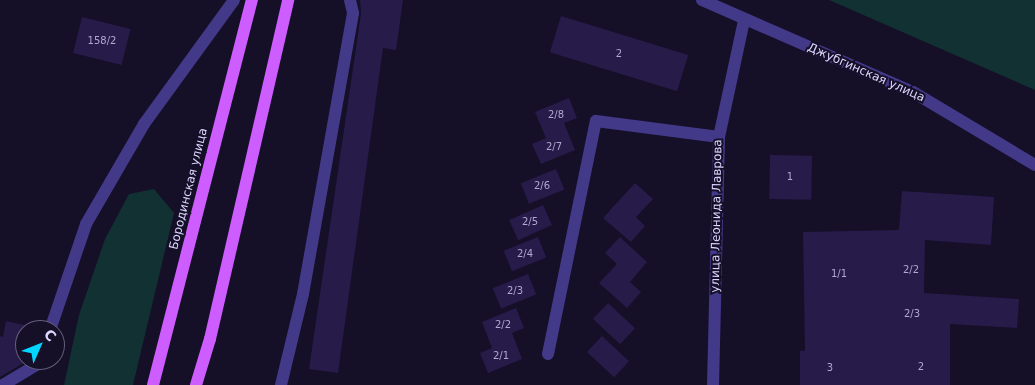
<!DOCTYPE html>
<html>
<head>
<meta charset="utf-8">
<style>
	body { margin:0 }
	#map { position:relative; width:1035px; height:385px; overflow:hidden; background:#150f28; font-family:"DejaVu Sans",sans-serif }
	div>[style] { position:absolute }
	.green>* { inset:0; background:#123132 }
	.building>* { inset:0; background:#271b49; transform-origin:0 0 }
	.minor>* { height:12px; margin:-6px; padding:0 6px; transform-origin:6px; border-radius:6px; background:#423988 }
	.major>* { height:12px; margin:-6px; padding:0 6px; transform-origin:6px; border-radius:6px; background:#cd5dff }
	span { translate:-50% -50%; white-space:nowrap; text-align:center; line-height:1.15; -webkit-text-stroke:4px #150f28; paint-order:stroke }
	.number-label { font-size:10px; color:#b0a7d2 }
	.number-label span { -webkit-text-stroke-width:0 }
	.street-label { font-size:12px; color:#ddd6ff }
	.north { position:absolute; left:15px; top:320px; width:50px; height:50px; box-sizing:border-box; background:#150f28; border:1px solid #655f7e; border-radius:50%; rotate:46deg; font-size:14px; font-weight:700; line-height:20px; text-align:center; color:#ddd6ff }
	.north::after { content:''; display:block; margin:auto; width:18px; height:22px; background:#02d5ff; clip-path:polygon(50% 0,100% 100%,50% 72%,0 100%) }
</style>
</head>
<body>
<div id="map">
	<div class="green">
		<i style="clip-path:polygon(829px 0,1035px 0,1035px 90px)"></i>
		<i style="clip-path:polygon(154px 189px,174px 213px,133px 385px,64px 385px,79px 315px,105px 239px,129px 194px)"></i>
	</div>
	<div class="building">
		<i style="clip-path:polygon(360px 0,403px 0,396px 50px,383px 48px,338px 373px,309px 369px,361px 14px)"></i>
		<i style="left:561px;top:16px;width:133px;height:38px;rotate:17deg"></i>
		<i style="left:82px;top:17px;width:50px;height:37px;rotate:14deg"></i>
		<i style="clip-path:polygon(569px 98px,577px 118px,564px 123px,575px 150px,541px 164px,532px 144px,546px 138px,535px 112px)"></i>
		<i style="left:770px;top:155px;width:42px;height:44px;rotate:1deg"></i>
		<i style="left:556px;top:169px;width:22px;height:38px;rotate:68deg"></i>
		<i style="clip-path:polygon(635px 183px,653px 199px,636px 217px,645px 226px,631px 242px,603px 218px)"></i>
		<i style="clip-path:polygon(902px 191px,994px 197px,991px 245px,925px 240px,924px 293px,1019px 299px,1017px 328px,950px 324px,950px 385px,800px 385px,800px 351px,805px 351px,803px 232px,899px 230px)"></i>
		<i style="left:543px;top:205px;width:22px;height:37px;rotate:66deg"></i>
		<i style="left:538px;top:237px;width:22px;height:37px;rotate:68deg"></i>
		<i style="clip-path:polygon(620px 237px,647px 262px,630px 282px,641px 292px,627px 308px,599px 283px,617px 264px,605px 253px)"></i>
		<i style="left:528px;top:274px;width:22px;height:38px;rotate:68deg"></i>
		<i style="left:608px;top:303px;width:37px;height:22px;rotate:43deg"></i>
		<i style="clip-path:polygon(516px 308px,524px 328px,512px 333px,522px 359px,488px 373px,480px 353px,492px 348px,482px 322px)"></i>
		<i style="clip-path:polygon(6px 321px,34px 327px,25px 330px,27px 361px,0 377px,0 336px,3px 337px)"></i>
		<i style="left:602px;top:336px;width:37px;height:22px;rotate:43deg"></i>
	</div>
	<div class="minor">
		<i style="left:702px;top:0;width:230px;rotate:23.6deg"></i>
		<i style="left:913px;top:92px;width:142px;rotate:30.9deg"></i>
		<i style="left:50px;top:330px;width:112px;rotate:-71.2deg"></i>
		<i style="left:86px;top:224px;width:116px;rotate:-59.9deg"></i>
		<i style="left:144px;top:124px;width:153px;rotate:-54deg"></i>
		<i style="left:548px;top:354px;width:238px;rotate:-78.4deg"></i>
		<i style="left:596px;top:121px;width:124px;rotate:7.4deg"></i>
		<i style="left:3px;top:385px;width:41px;rotate:-31deg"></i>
		<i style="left:38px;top:364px;width:4px;rotate:-76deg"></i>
		<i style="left:281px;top:385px;width:94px;rotate:-76.4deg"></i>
		<i style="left:303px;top:294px;width:285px;rotate:-79.9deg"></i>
		<i style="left:353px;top:13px;width:13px;rotate:-103deg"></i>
		<i style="left:713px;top:385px;width:248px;rotate:-88.6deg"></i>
		<i style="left:719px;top:137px;width:120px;rotate:-77.9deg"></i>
	</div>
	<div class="major">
		<i style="left:153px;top:385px;width:398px;rotate:-75.6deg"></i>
		<i style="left:196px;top:385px;width:48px;rotate:-73.1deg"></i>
		<i style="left:210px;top:339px;width:348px;rotate:-77deg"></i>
	</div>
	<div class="number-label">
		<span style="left:102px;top:41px">158/2</span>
		<span style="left:619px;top:54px">2</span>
		<span style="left:556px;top:115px">2/8</span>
		<span style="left:554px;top:147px">2/7</span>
		<span style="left:790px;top:177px">1</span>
		<span style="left:542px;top:186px">2/6</span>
		<span style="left:530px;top:222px">2/5</span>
		<span style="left:525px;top:254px">2/4</span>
		<span style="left:911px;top:270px">2/2</span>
		<span style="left:839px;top:274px">1/1</span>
		<span style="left:515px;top:291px">2/3</span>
		<span style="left:912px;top:314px">2/3</span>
		<span style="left:503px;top:325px">2/2</span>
		<span style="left:501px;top:356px">2/1</span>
		<span style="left:921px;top:367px">2</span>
		<span style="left:830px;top:368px">3</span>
	</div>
	<div class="street-label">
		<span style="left:866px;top:73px;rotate:24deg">Джубгинская улица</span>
		<span style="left:189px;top:189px;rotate:-76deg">Бородинская улица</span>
		<span style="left:717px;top:216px;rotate:-89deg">улица Леонида Лаврова</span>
	</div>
	<div class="north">С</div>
</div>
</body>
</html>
